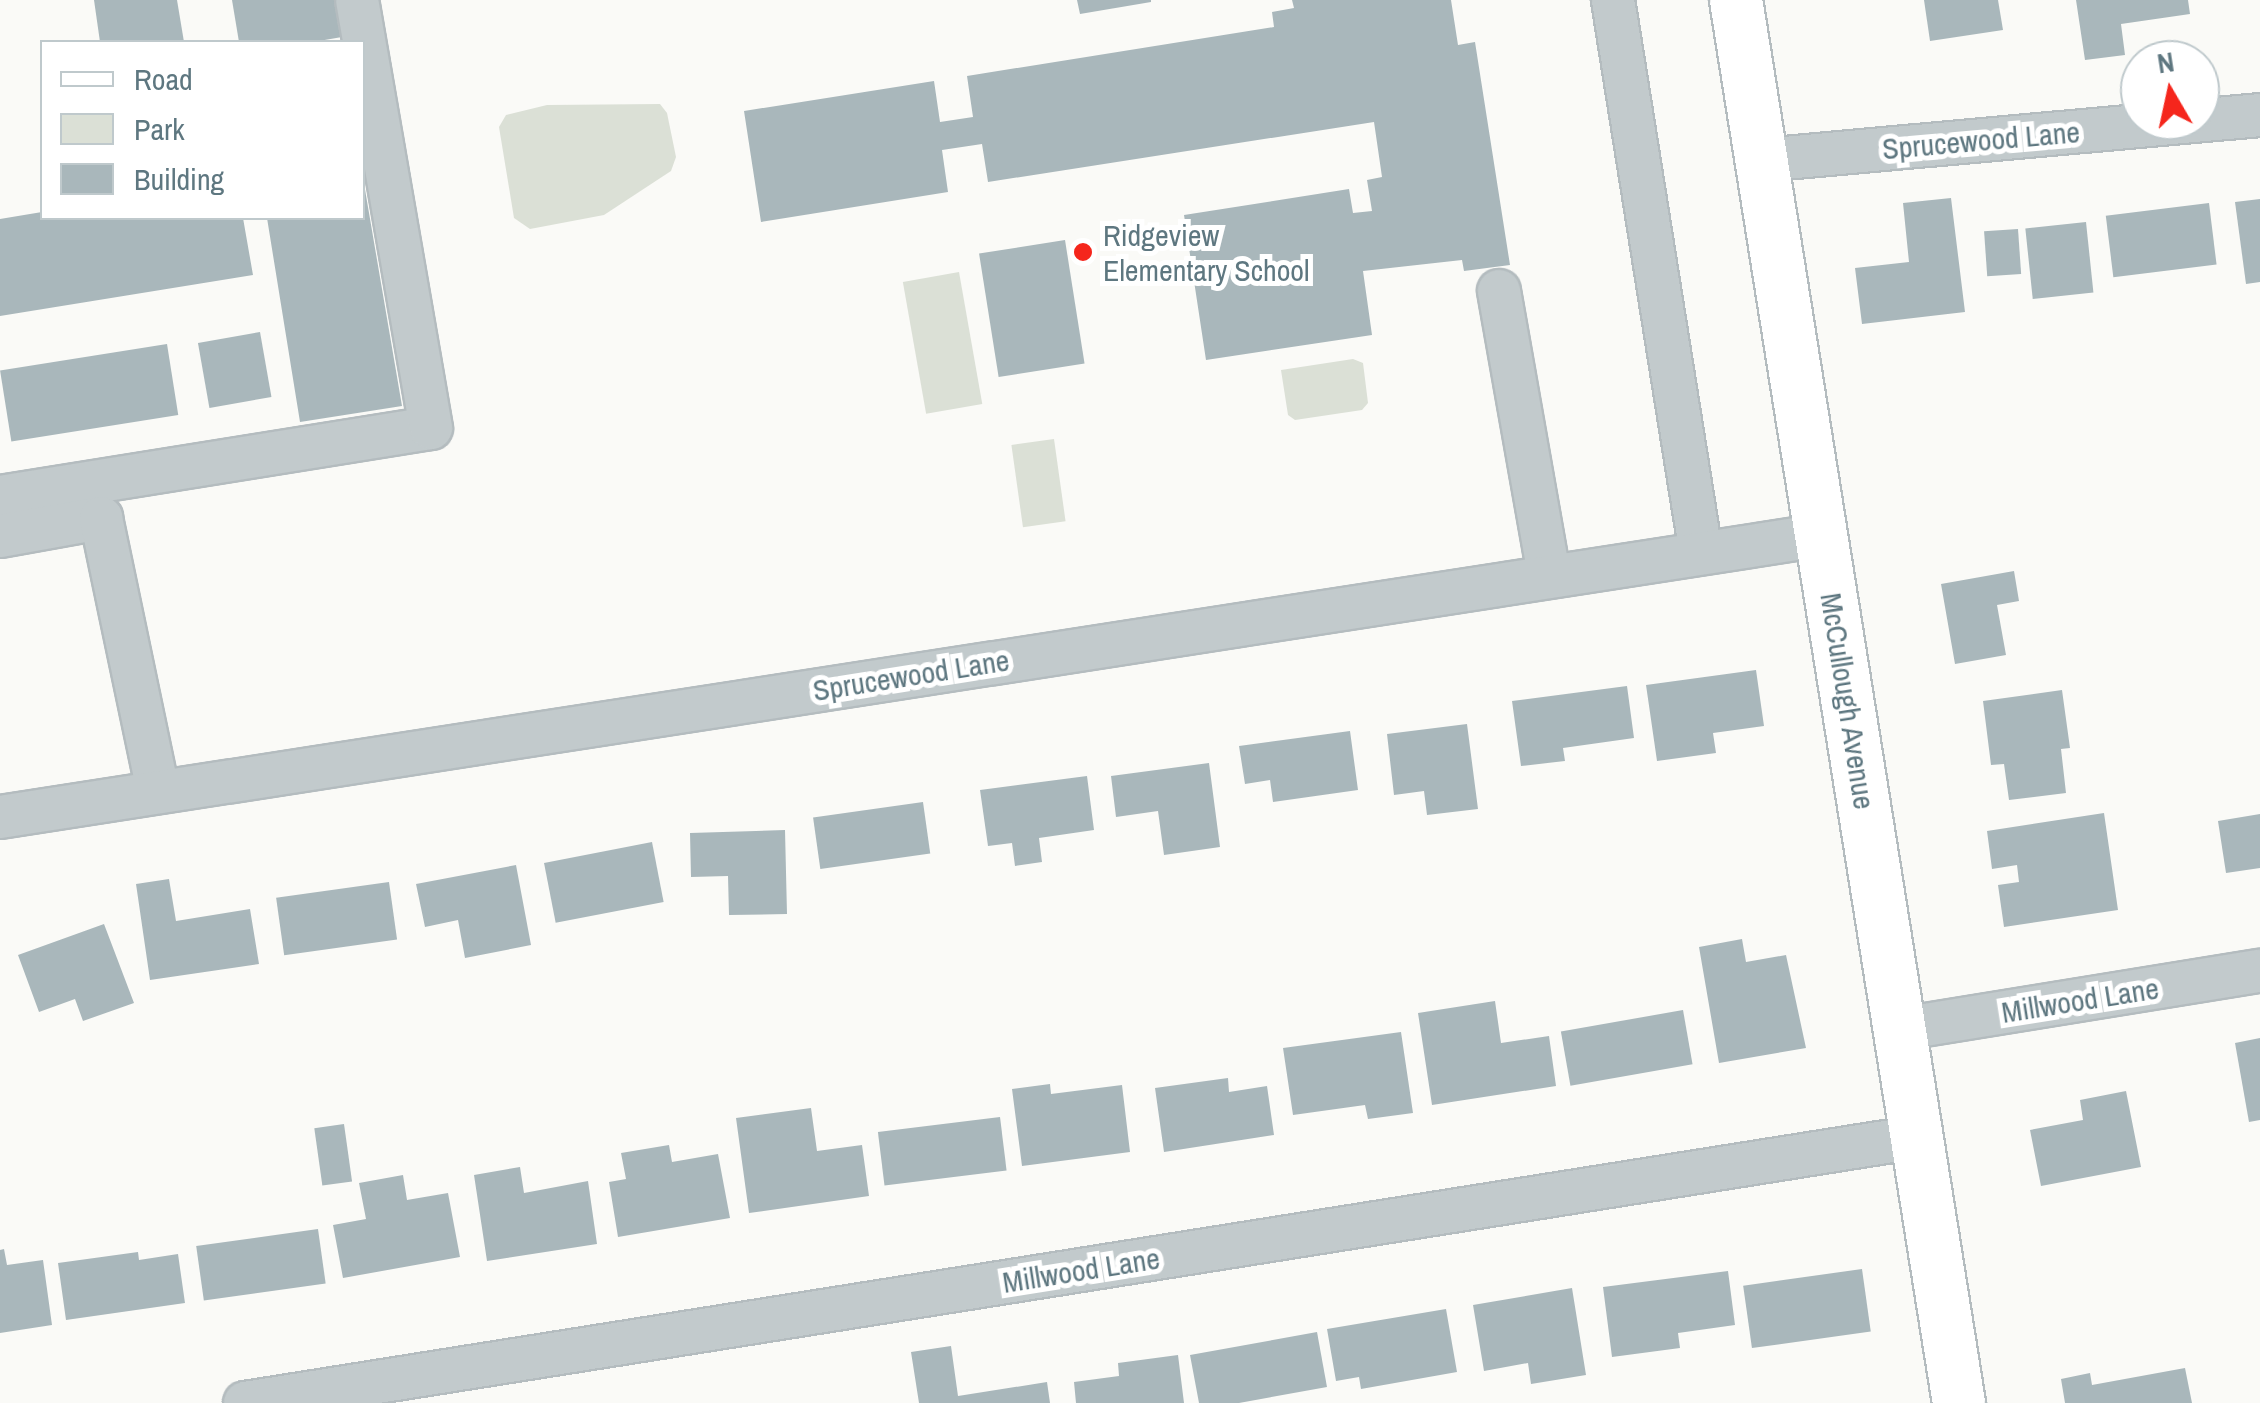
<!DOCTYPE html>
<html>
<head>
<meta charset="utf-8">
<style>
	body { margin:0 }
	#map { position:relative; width:2260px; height:1403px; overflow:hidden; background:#fafaf7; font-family:"Archivo Narrow",sans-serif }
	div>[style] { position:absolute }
	.green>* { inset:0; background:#dbe0d6; transform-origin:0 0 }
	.building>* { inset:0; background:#a9b7bb; transform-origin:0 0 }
	.roads { filter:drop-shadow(2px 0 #b4bcbf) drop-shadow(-2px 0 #b4bcbf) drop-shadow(0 2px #b4bcbf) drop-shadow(0 -2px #b4bcbf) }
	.minor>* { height:42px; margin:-21px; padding:0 21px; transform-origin:21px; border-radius:21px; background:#c2cacc }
	.major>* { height:52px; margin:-26px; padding:0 26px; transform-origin:26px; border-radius:26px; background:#fff }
	.dots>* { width:28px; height:28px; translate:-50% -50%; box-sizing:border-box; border:5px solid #fff; border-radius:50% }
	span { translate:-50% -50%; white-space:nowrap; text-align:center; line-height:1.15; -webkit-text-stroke:10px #fff; paint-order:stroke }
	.street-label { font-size:30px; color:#5e7780 }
	.poi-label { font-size:30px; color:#5e7780 }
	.left { translate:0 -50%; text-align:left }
	.legend { position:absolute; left:40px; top:40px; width:325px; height:180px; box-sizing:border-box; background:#fff; border:2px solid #bfc9cc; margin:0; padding:12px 18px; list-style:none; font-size:30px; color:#5e7780 }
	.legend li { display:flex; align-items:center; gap:20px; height:50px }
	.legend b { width:50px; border:2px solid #bfc9cc }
	.north { position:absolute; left:2120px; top:40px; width:100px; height:100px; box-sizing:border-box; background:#fff; border:2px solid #bfc9cc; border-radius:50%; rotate:351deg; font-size:28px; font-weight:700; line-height:40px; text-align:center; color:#5e7780 }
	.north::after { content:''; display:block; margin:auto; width:35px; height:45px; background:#f5261c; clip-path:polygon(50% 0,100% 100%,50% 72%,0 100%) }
</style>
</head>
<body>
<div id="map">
	<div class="green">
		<i style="clip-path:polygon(660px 104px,667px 113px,676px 157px,671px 171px,604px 215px,530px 229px,514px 218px,499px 127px,506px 115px,547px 105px)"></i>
		<i style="left:959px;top:272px;width:134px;height:57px;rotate:80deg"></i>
		<i style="clip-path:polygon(1353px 359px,1363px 363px,1368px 403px,1362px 410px,1295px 420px,1288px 415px,1281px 370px)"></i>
		<i style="left:1054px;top:439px;width:83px;height:43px;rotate:82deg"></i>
	</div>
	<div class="building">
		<i style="clip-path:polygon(94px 0,177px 0,184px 42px,100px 42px)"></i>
		<i style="clip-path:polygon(232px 0,336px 0,342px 37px,313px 42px,239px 42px)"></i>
		<i style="clip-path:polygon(1077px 0,1151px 0,1151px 2px,1080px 14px)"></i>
		<i style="clip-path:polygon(1292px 0,1451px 0,1458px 45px,1475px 42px,1510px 265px,1464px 271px,1462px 260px,1363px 271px,1372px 335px,1206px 360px,1184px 215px,1349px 189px,1353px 213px,1372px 211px,1367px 180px,1382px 177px,1374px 122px,988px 182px,982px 144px,942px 150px,948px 192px,761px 222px,744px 111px,934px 81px,940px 122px,973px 117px,967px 76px,1274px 27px,1272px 12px,1294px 8px)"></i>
		<i style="clip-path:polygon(1924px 0,1998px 0,2003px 30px,1930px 41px)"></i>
		<i style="clip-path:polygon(2076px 0,2188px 0,2190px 14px,2121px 24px,2125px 55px,2085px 60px)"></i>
		<i style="clip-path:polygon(362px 172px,402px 406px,300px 422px,267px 218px,362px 218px)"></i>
		<i style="clip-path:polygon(1951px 198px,1965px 312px,1862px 324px,1855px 268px,1909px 262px,1903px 203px)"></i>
		<i style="clip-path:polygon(2260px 199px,2260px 282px,2246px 284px,2235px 202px)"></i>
		<i style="left:2209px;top:203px;width:62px;height:104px;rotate:83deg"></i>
		<i style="clip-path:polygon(42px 212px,42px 218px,243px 218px,253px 275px,0 316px,0 219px)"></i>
		<i style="left:2086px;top:222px;width:71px;height:61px;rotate:84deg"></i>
		<i style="left:2018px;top:229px;width:45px;height:34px;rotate:86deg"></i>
		<i style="left:1065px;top:240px;width:125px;height:87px;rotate:81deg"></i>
		<i style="left:260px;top:332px;width:66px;height:63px;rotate:80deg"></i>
		<i style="left:167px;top:344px;width:72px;height:169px;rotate:81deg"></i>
		<i style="clip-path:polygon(2014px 571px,2019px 601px,1997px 605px,2006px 655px,1955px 664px,1941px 584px)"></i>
		<i style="clip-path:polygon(1756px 670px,1764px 726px,1713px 733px,1716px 753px,1657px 761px,1646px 685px)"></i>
		<i style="clip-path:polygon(1627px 686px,1634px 738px,1563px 748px,1565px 761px,1521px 766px,1512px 701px)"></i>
		<i style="clip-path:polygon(2062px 690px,2070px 748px,2061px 749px,2066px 793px,2009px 800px,2004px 764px,1991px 765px,1983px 701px)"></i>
		<i style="clip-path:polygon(1467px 724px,1478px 809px,1427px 815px,1424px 791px,1394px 795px,1387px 734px)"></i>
		<i style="clip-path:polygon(1350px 731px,1358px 790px,1273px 802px,1270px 780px,1245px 784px,1239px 746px)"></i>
		<i style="clip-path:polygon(1209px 763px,1220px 847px,1164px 855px,1158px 811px,1116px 817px,1111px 776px)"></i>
		<i style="clip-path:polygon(1087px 776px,1094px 830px,1039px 838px,1042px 862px,1015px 866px,1012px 843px,988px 846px,980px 790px)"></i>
		<i style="left:923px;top:802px;width:52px;height:111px;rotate:82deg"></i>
		<i style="clip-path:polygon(2104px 813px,2118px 910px,2004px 927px,1998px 885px,2019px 882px,2017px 865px,1992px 869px,1987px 831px)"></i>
		<i style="clip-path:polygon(2260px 814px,2260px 868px,2226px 873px,2218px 821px)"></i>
		<i style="clip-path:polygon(785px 830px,787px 914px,729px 915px,728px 876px,691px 877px,690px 833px)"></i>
		<i style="left:652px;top:842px;width:61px;height:110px;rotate:79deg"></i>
		<i style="clip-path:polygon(516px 865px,531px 945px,465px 958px,458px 920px,425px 927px,416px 884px)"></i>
		<i style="clip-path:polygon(169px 879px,176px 921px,250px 909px,259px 964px,150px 980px,136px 884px)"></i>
		<i style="left:389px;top:882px;width:58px;height:114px;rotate:82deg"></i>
		<i style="clip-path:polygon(104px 924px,134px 1003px,83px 1021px,75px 999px,39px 1012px,18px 955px)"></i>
		<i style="clip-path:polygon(1742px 939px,1746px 962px,1786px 955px,1806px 1048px,1719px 1063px,1699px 947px)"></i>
		<i style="clip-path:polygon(1495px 1001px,1501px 1043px,1549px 1036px,1556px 1086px,1432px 1105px,1418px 1013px)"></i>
		<i style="left:1683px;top:1010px;width:55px;height:124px;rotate:80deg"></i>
		<i style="clip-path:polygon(1401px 1032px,1413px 1113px,1368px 1119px,1365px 1105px,1293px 1115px,1283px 1048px)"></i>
		<i style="clip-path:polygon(2260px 1038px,2260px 1120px,2249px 1122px,2235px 1043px)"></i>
		<i style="clip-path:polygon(1228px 1078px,1229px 1092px,1267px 1086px,1274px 1135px,1164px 1152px,1155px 1088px)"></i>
		<i style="clip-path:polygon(1050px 1084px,1051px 1094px,1122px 1085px,1130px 1152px,1022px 1166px,1012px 1089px)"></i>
		<i style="clip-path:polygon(2126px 1091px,2141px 1167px,2041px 1186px,2030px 1130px,2083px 1120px,2080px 1100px)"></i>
		<i style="clip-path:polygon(811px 1108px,817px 1151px,862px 1145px,869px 1196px,749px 1213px,736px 1118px)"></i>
		<i style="left:1000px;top:1117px;width:54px;height:123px;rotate:83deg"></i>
		<i style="left:344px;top:1124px;width:58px;height:30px;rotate:82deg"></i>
		<i style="clip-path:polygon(669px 1145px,672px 1162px,718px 1154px,730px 1218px,618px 1237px,609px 1182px,626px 1179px,621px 1153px)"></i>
		<i style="clip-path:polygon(520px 1167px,524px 1193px,588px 1181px,597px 1244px,487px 1261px,474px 1175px)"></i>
		<i style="clip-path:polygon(403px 1175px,407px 1200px,448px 1193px,460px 1257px,343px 1278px,333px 1225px,366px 1219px,359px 1183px)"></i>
		<i style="left:318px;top:1229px;width:55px;height:123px;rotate:82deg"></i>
		<i style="clip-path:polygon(4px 1249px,7px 1265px,43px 1260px,52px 1325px,0 1333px,0 1250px)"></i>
		<i style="clip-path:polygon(138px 1252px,139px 1260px,178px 1254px,185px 1303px,66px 1320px,58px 1263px)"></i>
		<i style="left:1862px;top:1269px;width:63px;height:120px;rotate:82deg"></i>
		<i style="clip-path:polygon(1728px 1271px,1735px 1325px,1678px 1333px,1680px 1348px,1612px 1357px,1603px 1287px)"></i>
		<i style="clip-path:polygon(1572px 1288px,1586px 1375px,1531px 1384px,1528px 1363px,1484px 1371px,1473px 1305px)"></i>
		<i style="clip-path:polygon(1446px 1309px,1457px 1372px,1361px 1389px,1359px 1377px,1336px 1381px,1327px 1329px)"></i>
		<i style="clip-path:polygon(1317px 1332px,1327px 1387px,1239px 1403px,1199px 1403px,1190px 1355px)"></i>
		<i style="clip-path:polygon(951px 1346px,958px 1396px,1047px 1382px,1050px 1403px,919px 1403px,911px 1352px)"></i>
		<i style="clip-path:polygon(1178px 1355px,1184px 1403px,1076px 1403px,1074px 1382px,1119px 1376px,1118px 1363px)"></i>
		<i style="clip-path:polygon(2185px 1368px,2192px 1403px,2065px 1403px,2061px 1379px,2090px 1373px,2092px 1385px)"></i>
	</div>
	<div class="roads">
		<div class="minor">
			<i style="left:1613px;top:0;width:560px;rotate:80.96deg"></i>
			<i style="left:1762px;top:160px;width:500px;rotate:-5.16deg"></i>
			<i style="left:1499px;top:291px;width:289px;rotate:80deg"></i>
			<i style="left:0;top:497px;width:436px;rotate:-9.1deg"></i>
			<i style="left:431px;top:428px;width:434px;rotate:-99.8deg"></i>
			<i style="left:0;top:536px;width:103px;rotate:-10.1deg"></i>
			<i style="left:101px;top:518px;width:280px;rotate:78.2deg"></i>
			<i style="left:0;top:817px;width:1843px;rotate:-8.8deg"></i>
			<i style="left:1900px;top:1029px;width:365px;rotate:-9.2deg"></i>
			<i style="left:245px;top:1403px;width:1693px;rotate:-9.04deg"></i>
		</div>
		<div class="major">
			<i style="left:1736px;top:0;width:1421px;rotate:80.97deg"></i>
		</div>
	</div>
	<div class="dots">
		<i style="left:1083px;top:252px;background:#f5261c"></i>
	</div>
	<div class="street-label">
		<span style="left:1981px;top:140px;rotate:-5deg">Sprucewood Lane</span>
		<span style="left:911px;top:675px;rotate:-9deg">Sprucewood Lane</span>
		<span style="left:1848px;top:701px;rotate:81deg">McCullough Avenue</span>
		<span style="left:2080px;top:1000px;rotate:-9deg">Millwood Lane</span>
		<span style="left:1081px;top:1270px;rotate:-9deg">Millwood Lane</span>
	</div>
	<div class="poi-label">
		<span class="left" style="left:1103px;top:252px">Ridgeview<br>Elementary School</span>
	</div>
	<ul class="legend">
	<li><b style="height:12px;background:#fff"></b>Road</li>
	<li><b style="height:28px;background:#dbe0d6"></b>Park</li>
	<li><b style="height:28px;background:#a9b7bb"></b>Building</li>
	</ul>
	<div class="north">N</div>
</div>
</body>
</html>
